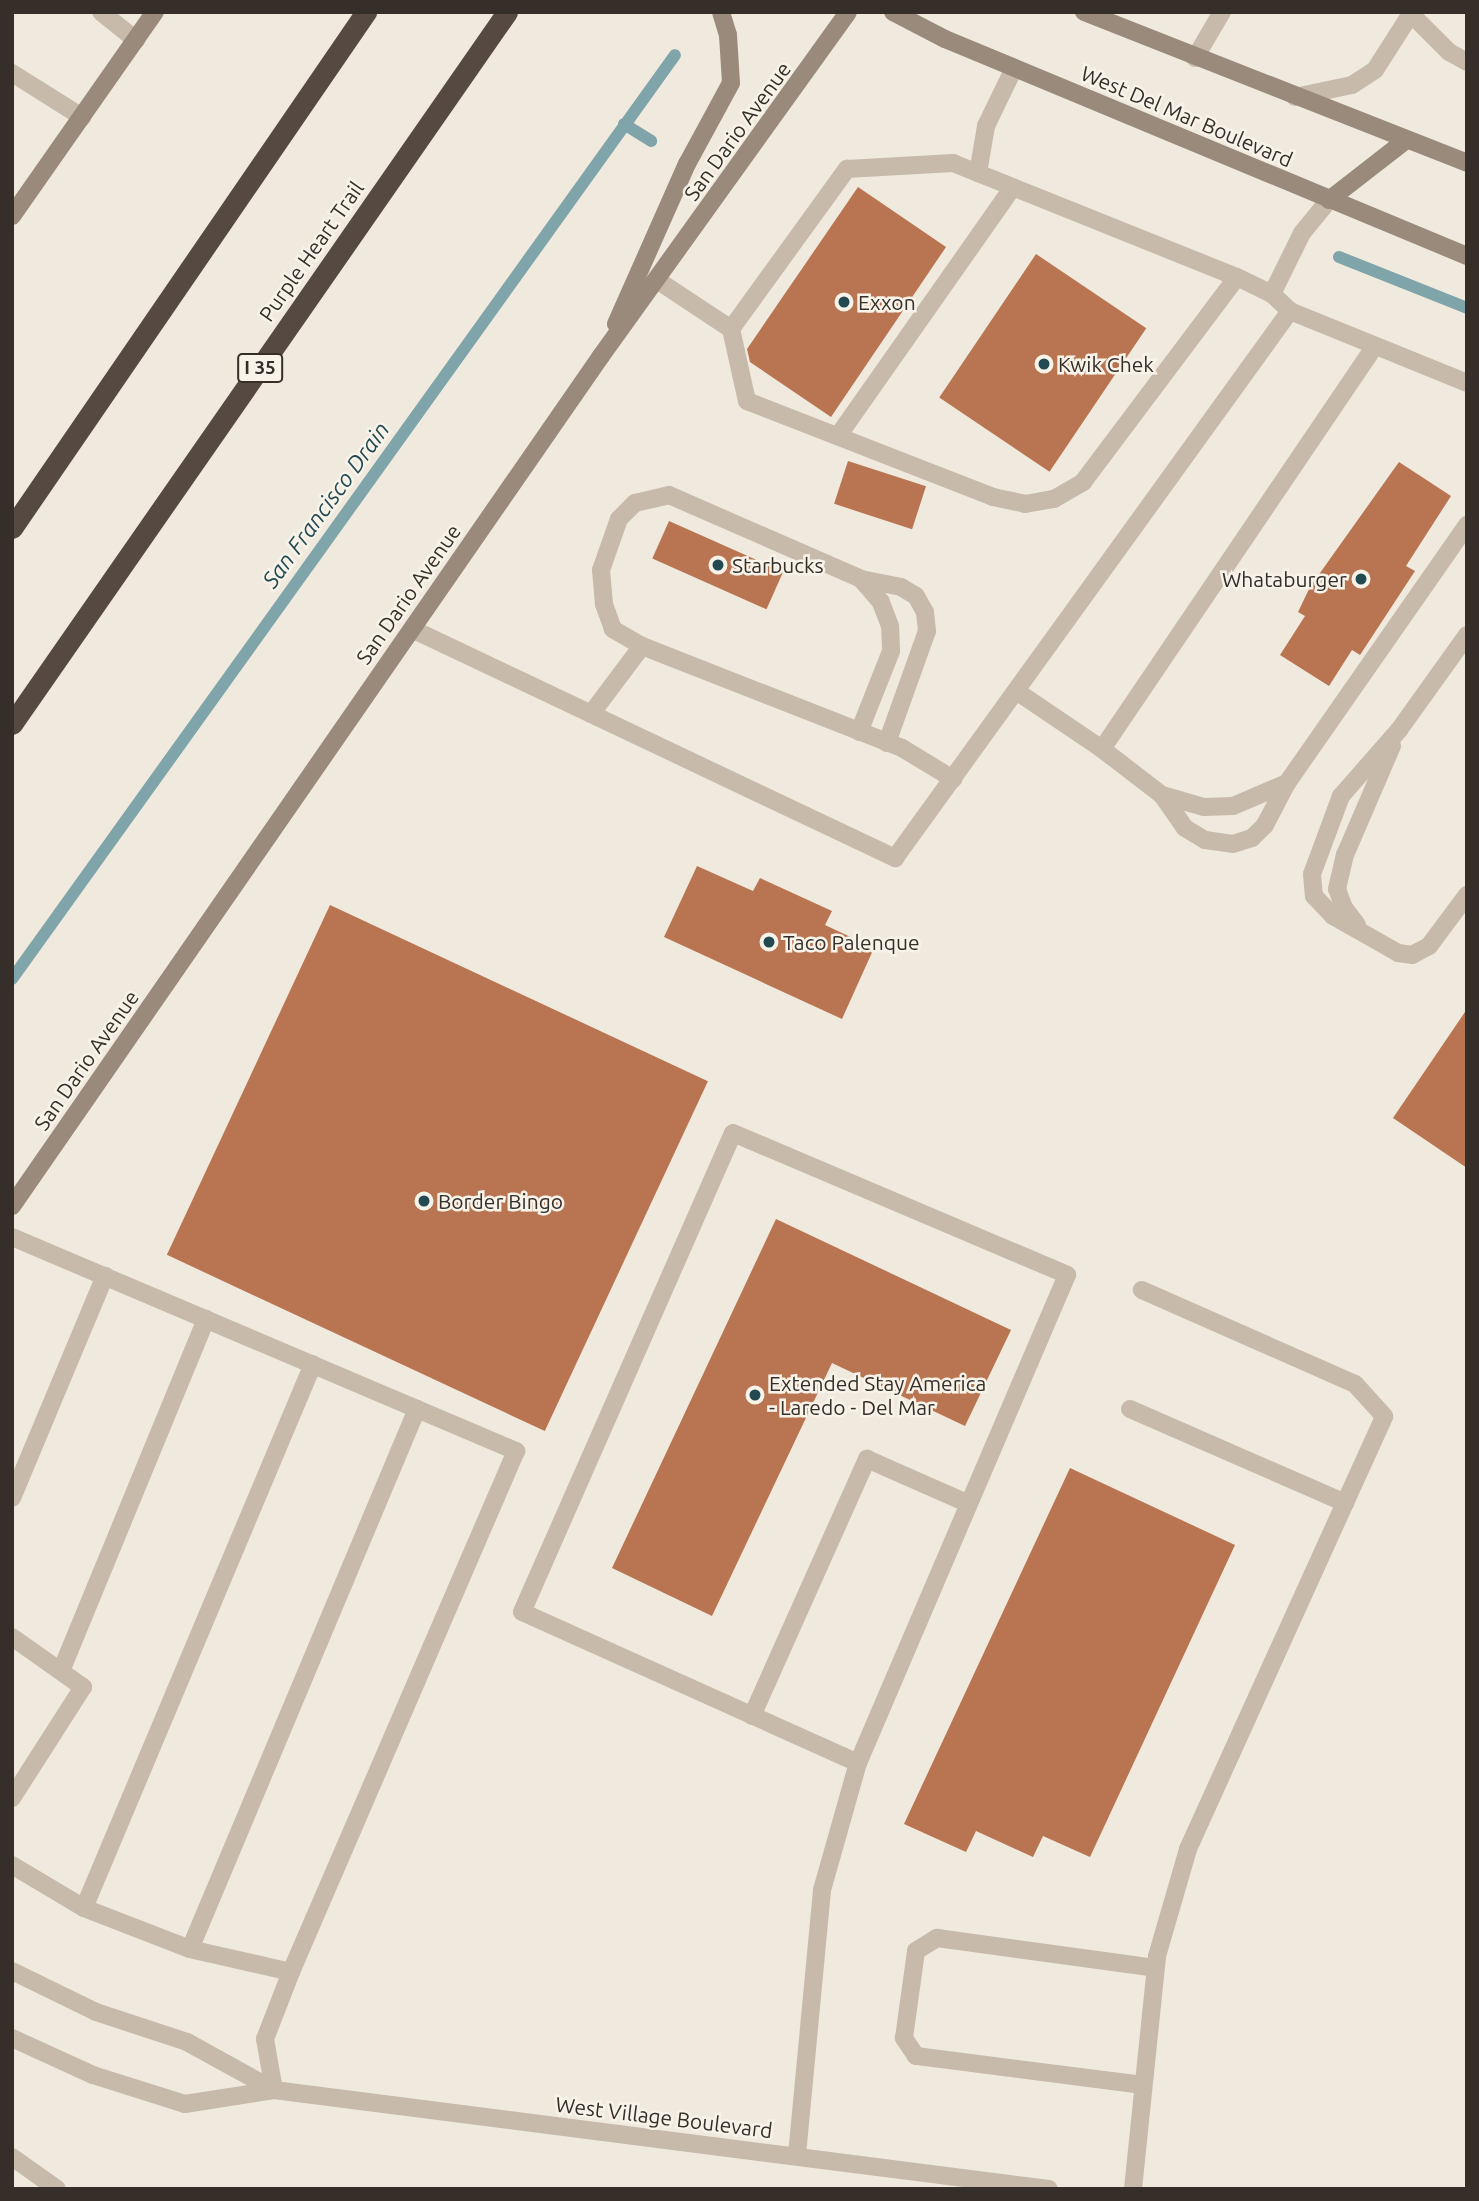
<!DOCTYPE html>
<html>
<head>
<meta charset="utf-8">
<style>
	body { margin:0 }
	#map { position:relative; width:1479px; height:2201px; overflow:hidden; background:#f0e9dd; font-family:Ubuntu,sans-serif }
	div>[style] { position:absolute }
	.stream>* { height:12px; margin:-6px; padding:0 6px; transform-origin:6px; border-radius:6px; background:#7fa4aa }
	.building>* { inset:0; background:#b97552; transform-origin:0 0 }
	.lane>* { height:18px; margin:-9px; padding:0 9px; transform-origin:9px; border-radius:9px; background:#c7baab }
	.street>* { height:18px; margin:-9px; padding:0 9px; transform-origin:9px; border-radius:9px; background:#c7baab }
	.secondary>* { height:18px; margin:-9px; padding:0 9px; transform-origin:9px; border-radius:9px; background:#9a8a7c }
	.highway>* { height:21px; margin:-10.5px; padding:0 10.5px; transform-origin:10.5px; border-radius:10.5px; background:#554941 }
	.dots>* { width:19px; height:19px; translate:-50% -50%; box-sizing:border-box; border:4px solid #f8f3e9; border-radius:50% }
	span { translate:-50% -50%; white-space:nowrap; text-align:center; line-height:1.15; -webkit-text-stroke:5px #f8f3e9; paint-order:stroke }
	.shield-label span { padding:2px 5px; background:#f8f3e9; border:2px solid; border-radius:5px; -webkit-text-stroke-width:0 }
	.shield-label { font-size:19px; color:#352e29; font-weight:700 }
	.street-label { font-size:21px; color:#352e29 }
	.poi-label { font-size:21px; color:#352e29 }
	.left { translate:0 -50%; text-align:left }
	.right { translate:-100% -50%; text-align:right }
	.water-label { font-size:23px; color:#234a52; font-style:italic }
	.frame { position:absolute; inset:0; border:14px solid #352e29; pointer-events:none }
</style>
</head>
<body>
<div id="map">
	<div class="stream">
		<i style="left:624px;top:124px;width:32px;rotate:32deg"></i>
		<i style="left:1339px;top:257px;width:138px;rotate:21.7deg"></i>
		<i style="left:12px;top:979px;width:1137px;rotate:-54.34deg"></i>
	</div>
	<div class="building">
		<i style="clip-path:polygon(858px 187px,946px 247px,831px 417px,750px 362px,747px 349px)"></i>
		<i style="left:1036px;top:254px;width:133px;height:173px;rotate:34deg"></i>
		<i style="left:848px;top:461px;width:82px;height:45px;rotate:18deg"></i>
		<i style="clip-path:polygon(1399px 462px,1451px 496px,1406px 566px,1415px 571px,1360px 655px,1352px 650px,1329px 686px,1280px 655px,1305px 616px,1298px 612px,1310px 587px)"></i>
		<i style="left:669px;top:521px;width:125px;height:41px;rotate:24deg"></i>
		<i style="clip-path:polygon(697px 866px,753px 891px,760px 878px,832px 911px,825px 925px,874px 948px,842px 1019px,664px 937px)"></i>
		<i style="left:330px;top:905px;width:417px;height:386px;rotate:25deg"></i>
		<i style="clip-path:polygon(1467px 1009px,1467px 1168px,1393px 1118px)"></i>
		<i style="clip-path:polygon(776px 1219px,1011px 1330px,965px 1426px,832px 1363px,712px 1616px,612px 1568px)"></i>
		<i style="clip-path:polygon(1070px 1468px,1235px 1545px,1090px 1857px,1043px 1836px,1033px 1857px,976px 1831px,966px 1852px,904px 1824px)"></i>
	</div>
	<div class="lane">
		<i style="left:101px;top:12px;width:45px;rotate:38.7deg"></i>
		<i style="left:1411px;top:14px;width:54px;rotate:45deg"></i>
		<i style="left:1449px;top:52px;width:21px;rotate:29deg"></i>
		<i style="left:1195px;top:58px;width:53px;rotate:-59.6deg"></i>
		<i style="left:12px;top:73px;width:83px;rotate:32.2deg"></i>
		<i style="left:1295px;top:97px;width:58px;rotate:-11.9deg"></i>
		<i style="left:1352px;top:85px;width:27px;rotate:-33deg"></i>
		<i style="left:1375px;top:70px;width:69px;rotate:-57.5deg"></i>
		<i style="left:978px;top:173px;width:48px;rotate:-80.3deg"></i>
		<i style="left:986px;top:126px;width:64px;rotate:-64.2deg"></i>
		<i style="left:657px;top:280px;width:89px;rotate:33.5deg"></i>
		<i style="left:731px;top:329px;width:198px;rotate:-54.1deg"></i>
		<i style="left:847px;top:169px;width:106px;rotate:-3.2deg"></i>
		<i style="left:953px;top:163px;width:306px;rotate:21.9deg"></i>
		<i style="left:1237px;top:277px;width:39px;rotate:26deg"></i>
		<i style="left:1272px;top:294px;width:25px;rotate:43deg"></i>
		<i style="left:1272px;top:294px;width:68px;rotate:-63.8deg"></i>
		<i style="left:1302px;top:233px;width:43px;rotate:-50.7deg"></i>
		<i style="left:731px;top:329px;width:74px;rotate:77.5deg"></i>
		<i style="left:747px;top:401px;width:264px;rotate:21.3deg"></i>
		<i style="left:993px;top:497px;width:33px;rotate:12deg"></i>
		<i style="left:1025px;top:504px;width:29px;rotate:-10deg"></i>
		<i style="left:1054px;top:499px;width:34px;rotate:-30deg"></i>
		<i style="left:1083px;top:482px;width:256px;rotate:-53.1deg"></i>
		<i style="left:838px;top:436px;width:304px;rotate:-54.9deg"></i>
		<i style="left:412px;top:629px;width:535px;rotate:25.37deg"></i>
		<i style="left:895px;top:858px;width:675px;rotate:-54.17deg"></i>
		<i style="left:1290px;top:311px;width:191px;rotate:22.1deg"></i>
		<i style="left:1467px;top:635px;width:117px;rotate:125.6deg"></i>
		<i style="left:1399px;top:730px;width:88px;rotate:131.3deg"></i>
		<i style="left:1341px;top:796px;width:83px;rotate:110.4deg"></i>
		<i style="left:1312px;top:874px;width:22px;rotate:85deg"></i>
		<i style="left:1314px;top:896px;width:28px;rotate:46deg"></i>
		<i style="left:1333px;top:916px;width:75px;rotate:29.6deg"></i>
		<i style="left:1398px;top:953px;width:14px;rotate:8deg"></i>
		<i style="left:1412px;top:955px;width:19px;rotate:-28deg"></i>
		<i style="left:1429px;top:946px;width:64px;rotate:-53.3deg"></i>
		<i style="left:642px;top:646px;width:34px;rotate:-150deg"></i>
		<i style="left:613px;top:629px;width:27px;rotate:-110deg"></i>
		<i style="left:604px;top:604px;width:34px;rotate:-95deg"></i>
		<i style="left:601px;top:570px;width:54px;rotate:-70.6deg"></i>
		<i style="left:619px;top:519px;width:23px;rotate:-45deg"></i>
		<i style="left:635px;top:503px;width:35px;rotate:-13deg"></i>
		<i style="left:669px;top:495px;width:210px;rotate:23.6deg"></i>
		<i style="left:861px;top:579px;width:41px;rotate:11.3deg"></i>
		<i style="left:901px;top:587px;width:17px;rotate:31deg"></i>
		<i style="left:916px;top:596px;width:18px;rotate:61deg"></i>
		<i style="left:925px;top:612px;width:19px;rotate:84deg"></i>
		<i style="left:927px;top:631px;width:119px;rotate:109.7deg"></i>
		<i style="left:1016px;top:691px;width:104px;rotate:34deg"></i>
		<i style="left:1102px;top:749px;width:487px;rotate:-55.9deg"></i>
		<i style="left:591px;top:714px;width:85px;rotate:-53.1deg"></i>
		<i style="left:642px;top:646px;width:279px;rotate:21.4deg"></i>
		<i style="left:902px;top:748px;width:60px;rotate:31.3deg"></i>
		<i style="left:859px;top:732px;width:87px;rotate:-68.4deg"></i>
		<i style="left:891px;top:651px;width:25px;rotate:-92deg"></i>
		<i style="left:890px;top:626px;width:26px;rotate:-111deg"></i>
		<i style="left:881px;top:602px;width:30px;rotate:-131deg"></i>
		<i style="left:1102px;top:749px;width:76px;rotate:37.5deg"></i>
		<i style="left:1162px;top:795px;width:44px;rotate:15.9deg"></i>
		<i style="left:1204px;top:807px;width:29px;rotate:-2deg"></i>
		<i style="left:1233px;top:806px;width:59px;rotate:-23.1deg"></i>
		<i style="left:1287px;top:783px;width:315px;rotate:-55.1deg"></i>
		<i style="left:1162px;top:795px;width:40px;rotate:55.1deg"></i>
		<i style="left:1185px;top:828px;width:23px;rotate:31deg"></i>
		<i style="left:1205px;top:840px;width:28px;rotate:8deg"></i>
		<i style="left:1233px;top:844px;width:20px;rotate:-18deg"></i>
		<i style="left:1252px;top:838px;width:18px;rotate:-45deg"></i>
		<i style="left:1265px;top:825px;width:47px;rotate:-62.4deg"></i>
		<i style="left:1357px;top:925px;width:21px;rotate:-127deg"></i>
		<i style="left:1344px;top:908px;width:20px;rotate:-110deg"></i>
		<i style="left:1337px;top:889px;width:35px;rotate:-77deg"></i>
		<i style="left:1345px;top:855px;width:119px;rotate:-66.7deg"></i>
		<i style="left:12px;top:1237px;width:548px;rotate:23.01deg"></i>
		<i style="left:516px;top:1451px;width:568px;rotate:113.36deg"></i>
		<i style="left:291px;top:1972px;width:104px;rotate:-167.2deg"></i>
		<i style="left:190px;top:1949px;width:114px;rotate:-158.9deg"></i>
		<i style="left:84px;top:1908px;width:84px;rotate:-149.2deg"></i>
		<i style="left:1130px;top:1409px;width:235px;rotate:23.6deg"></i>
		<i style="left:12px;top:1498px;width:241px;rotate:-67.3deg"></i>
		<i style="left:12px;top:1637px;width:87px;rotate:35.2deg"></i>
		<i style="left:83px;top:1687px;width:132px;rotate:122.6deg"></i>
		<i style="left:61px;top:1671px;width:381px;rotate:-67.6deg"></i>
		<i style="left:752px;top:1716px;width:282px;rotate:-65.9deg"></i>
		<i style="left:867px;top:1459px;width:111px;rotate:23.8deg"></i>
		<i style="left:84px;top:1908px;width:590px;rotate:-67.17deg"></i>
		<i style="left:190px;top:1949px;width:586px;rotate:-67.2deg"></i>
		<i style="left:1143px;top:2085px;width:229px;rotate:-172.7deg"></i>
		<i style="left:916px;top:2056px;width:22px;rotate:-124deg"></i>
		<i style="left:904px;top:2038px;width:88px;rotate:-82.1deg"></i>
		<i style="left:916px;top:1951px;width:25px;rotate:-32deg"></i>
		<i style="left:937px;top:1938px;width:220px;rotate:7.8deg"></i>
		<i style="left:274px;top:2090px;width:52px;rotate:-100deg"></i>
		<i style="left:265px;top:2039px;width:72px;rotate:-68.8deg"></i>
		<i style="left:797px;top:2155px;width:266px;rotate:-84.6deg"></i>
		<i style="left:822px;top:1890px;width:132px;rotate:-74.2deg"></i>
		<i style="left:858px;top:1763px;width:368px;rotate:-155.8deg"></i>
		<i style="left:522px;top:1612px;width:523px;rotate:-66.23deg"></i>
		<i style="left:733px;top:1133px;width:363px;rotate:23deg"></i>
		<i style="left:1067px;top:1275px;width:531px;rotate:113.18deg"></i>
		<i style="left:12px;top:2157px;width:55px;rotate:35.4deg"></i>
		<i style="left:1133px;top:2189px;width:234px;rotate:-84.1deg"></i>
		<i style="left:1157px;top:1956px;width:111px;rotate:-73.8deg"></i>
		<i style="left:1188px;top:1849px;width:475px;rotate:-65.6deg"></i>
		<i style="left:1384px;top:1416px;width:43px;rotate:-132.2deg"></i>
		<i style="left:1355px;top:1384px;width:233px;rotate:-156.2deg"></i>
	</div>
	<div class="street">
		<i style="left:12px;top:1971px;width:93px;rotate:26deg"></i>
		<i style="left:96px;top:2012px;width:96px;rotate:18.2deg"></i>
		<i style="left:187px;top:2042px;width:99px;rotate:28.9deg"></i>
		<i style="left:12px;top:2038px;width:89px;rotate:24.6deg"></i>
		<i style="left:93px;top:2075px;width:96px;rotate:17.5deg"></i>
		<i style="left:185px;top:2104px;width:90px;rotate:-8.9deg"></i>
		<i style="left:274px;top:2090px;width:781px;rotate:7.28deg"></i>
	</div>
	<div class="secondary">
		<i style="left:893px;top:12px;width:59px;rotate:27.4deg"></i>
		<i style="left:945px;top:39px;width:565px;rotate:22.57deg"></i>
		<i style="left:1084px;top:12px;width:412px;rotate:21.5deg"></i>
		<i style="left:1329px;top:200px;width:98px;rotate:-37.9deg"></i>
		<i style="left:12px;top:216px;width:249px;rotate:-55deg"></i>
		<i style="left:616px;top:324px;width:175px;rotate:-66.1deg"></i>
		<i style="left:687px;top:164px;width:92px;rotate:-61.5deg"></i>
		<i style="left:731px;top:83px;width:48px;rotate:-93.6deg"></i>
		<i style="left:728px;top:35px;width:24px;rotate:-107deg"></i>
		<i style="left:12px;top:1206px;width:1034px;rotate:-55.28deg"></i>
		<i style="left:601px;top:356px;width:423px;rotate:-54.3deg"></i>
	</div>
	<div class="highway">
		<i style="left:12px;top:528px;width:626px;rotate:-55.55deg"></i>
		<i style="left:12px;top:724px;width:867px;rotate:-55.19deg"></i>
	</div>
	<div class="dots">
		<i style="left:844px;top:302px;background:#234a52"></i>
		<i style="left:1044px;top:364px;background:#234a52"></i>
		<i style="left:718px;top:565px;background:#234a52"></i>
		<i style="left:1361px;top:579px;background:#234a52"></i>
		<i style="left:769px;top:942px;background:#234a52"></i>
		<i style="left:424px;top:1201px;background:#234a52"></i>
		<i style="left:755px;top:1395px;background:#234a52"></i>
	</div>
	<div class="shield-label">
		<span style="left:260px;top:368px">I 35</span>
	</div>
	<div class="street-label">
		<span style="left:1187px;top:116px;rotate:23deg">West Del Mar Boulevard</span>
		<span style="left:737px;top:131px;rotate:-54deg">San Dario Avenue</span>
		<span style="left:311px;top:251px;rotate:-55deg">Purple Heart Trail</span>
		<span style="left:408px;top:594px;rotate:-55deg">San Dario Avenue</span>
		<span style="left:86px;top:1060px;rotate:-55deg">San Dario Avenue</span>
		<span style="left:664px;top:2117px;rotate:7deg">West Village Boulevard</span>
	</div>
	<div class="poi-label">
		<span class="left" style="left:858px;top:302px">Exxon</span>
		<span class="left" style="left:1058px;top:364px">Kwik Chek</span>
		<span class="left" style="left:732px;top:565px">Starbucks</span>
		<span class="right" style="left:1347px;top:579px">Whataburger</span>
		<span class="left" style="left:783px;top:942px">Taco Palenque</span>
		<span class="left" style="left:438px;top:1201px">Border Bingo</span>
		<span class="left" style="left:769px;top:1395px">Extended Stay America<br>- Laredo - Del Mar</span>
	</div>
	<div class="water-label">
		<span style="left:326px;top:505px;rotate:-54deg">San Francisco Drain</span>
	</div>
	<div class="frame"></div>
</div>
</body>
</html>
